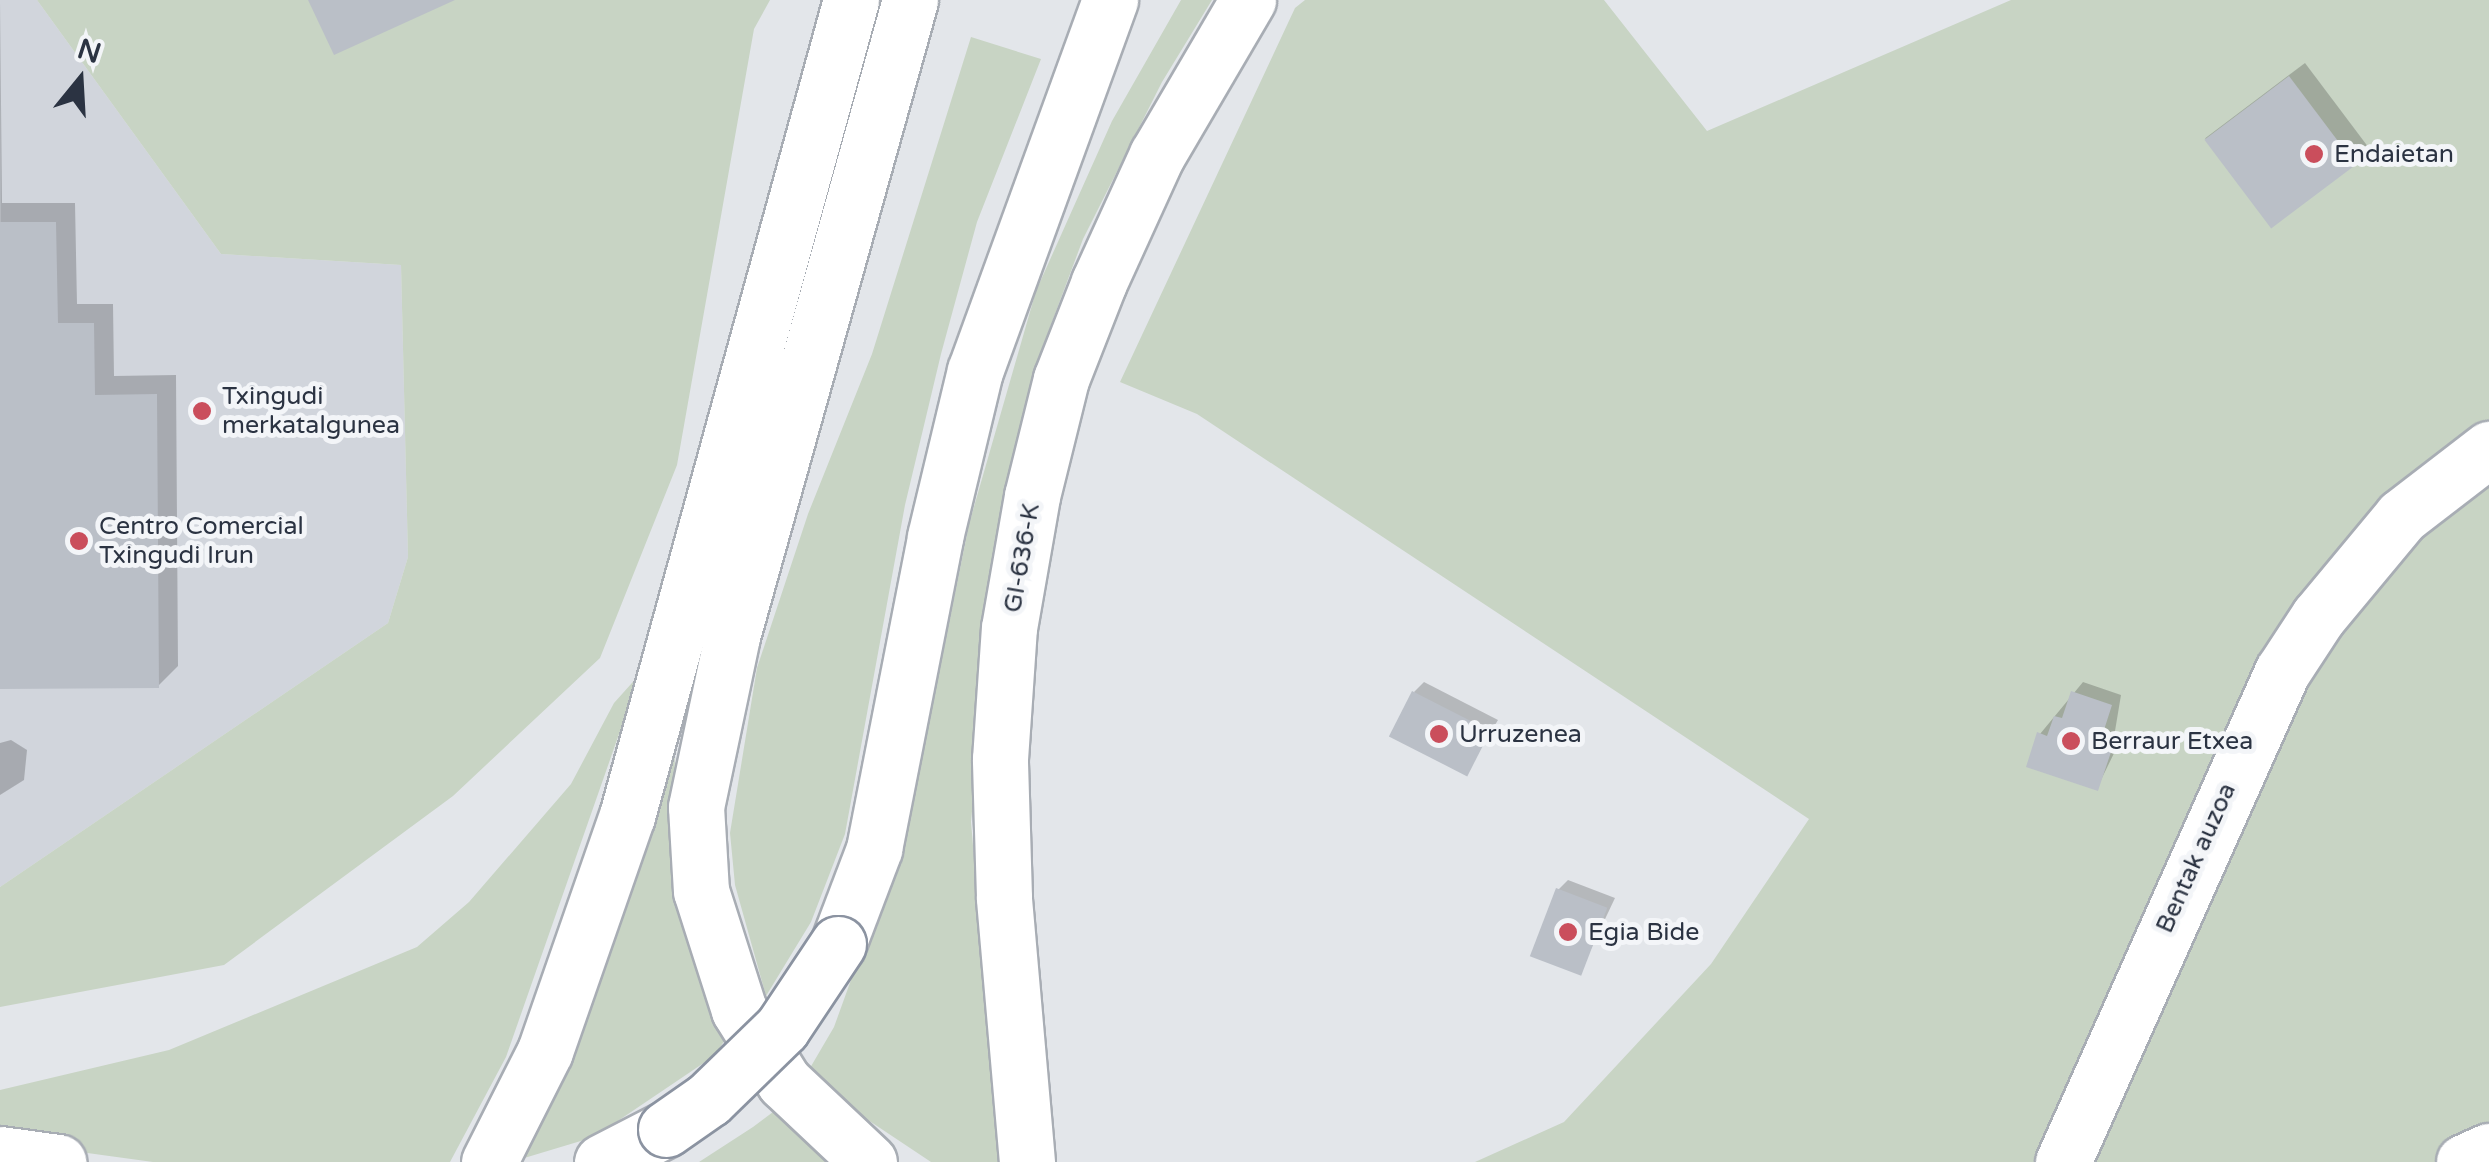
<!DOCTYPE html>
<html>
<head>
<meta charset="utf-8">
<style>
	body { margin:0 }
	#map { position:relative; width:2489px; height:1162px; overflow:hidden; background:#e3e6ea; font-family:"Varela Round",sans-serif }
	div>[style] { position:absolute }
	.built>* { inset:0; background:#d1d5dc }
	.green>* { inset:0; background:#c8d4c4 }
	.shadow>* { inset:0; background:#0003; transform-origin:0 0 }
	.building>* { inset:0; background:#babfc7; transform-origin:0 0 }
	.roads { filter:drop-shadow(2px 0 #a8adb4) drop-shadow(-2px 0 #a8adb4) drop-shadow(0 2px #a8adb4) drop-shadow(0 -2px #a8adb4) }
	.secondary>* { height:55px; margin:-27.5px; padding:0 27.5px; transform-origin:27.5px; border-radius:27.5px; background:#fff }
	.trunk>* { height:55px; margin:-27.5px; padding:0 27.5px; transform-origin:27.5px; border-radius:27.5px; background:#fff }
	.motorway>* { height:55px; margin:-27.5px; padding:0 27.5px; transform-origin:27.5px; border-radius:27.5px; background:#fff }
	.bridges { filter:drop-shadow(2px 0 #8b93a1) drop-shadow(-2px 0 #8b93a1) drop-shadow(0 2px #8b93a1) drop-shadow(0 -2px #8b93a1) }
	.trunk-bridge>* { height:55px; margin:-27.5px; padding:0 27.5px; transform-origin:27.5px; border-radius:27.5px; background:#fff }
	.dots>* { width:28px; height:28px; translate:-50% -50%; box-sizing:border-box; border:5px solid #f3f5f8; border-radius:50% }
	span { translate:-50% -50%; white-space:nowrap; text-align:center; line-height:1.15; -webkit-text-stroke:10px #f3f5f8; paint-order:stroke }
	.poi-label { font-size:25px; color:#2b3342 }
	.left { translate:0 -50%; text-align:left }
	.street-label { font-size:25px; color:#2b3342 }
	.north { position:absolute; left:30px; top:30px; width:100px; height:100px; -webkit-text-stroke:8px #f3f5f8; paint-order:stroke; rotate:18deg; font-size:28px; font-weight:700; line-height:40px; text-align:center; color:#2b3342 }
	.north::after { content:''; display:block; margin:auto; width:35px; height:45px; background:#2b3342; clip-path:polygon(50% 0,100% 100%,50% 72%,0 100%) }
</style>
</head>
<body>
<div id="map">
	<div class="built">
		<i style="clip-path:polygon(0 0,37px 0,221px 254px,401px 265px,408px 557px,388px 623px,0 887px)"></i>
	</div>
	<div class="green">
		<i style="clip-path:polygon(37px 0,770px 0,754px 29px,677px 465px,600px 658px,453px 796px,224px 965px,0 1007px,0 887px,388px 623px,408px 557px,401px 265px,221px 254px)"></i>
		<i style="clip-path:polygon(1181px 0,1212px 0,1162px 82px,1083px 239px,1036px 365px,999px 518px,971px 822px,1000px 1162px,931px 1162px,832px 1096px,810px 1068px,834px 1027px,910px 817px,969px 524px,1036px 291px,1112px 121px)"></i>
		<i style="clip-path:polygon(1305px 0,1604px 0,1707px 131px,2011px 0,2489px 0,2489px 1162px,1475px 1162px,1564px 1122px,1711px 964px,1809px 819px,1197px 414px,1120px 382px,1295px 8px)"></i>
		<i style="clip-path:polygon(971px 37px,1041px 59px,977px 222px,941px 354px,905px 505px,845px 834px,811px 922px,766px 996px,735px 885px,730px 833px,757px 668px,808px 514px,872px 354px)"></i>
		<i style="clip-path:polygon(640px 674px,506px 1057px,450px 1162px,153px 1162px,0 1141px,0 1090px,169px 1050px,417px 947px,469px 902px,571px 784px,614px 703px)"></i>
		<i style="clip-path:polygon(675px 737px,674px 838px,688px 945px,727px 1037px,714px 1056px,594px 1137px,511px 1162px)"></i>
		<i style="clip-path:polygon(777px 1109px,838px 1162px,699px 1162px,753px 1127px)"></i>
	</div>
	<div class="shadow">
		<i style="clip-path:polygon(0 0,2px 203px,75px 203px,77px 304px,113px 304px,114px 376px,176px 375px,178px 666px,158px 686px,1px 686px)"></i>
		<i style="left:2305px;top:63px;width:106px;height:125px;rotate:53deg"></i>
		<i style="clip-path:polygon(1424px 682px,1498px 720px,1466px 773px,1414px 692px)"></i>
		<i style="clip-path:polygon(2083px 682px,2121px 695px,2114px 737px,2121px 739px,2097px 788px,2040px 734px)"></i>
		<i style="clip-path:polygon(11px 740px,27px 750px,24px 780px,0 795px,0 743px)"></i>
		<i style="clip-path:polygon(1568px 880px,1615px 898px,1580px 972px,1558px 890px)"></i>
	</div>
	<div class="building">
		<i style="clip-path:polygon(308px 0,455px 0,334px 55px)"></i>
		<i style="left:2289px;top:76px;width:111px;height:106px;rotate:53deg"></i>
		<i style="clip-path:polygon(0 222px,56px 222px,58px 323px,94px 323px,95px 395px,157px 394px,159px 688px,0 689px)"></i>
		<i style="left:1412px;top:691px;width:88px;height:51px;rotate:27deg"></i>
		<i style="clip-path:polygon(2071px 691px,2112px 705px,2104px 730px,2111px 733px,2106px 747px,2112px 749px,2098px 791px,2026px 767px,2037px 732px,2047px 736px,2054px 716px,2062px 718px)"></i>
		<i style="left:1556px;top:888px;width:55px;height:73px;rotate:21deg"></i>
	</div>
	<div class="roads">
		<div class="secondary">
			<i style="left:2063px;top:1162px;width:537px;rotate:-65.92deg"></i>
			<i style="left:2282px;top:672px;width:66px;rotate:-56.8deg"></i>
			<i style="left:2318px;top:617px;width:131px;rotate:-50.3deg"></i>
			<i style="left:2402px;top:516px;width:110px;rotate:-37.6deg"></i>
		</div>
		<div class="trunk">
			<i style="left:838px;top:944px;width:102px;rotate:-69.2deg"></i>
			<i style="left:874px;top:849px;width:318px;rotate:-78.9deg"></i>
			<i style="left:935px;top:537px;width:171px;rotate:-76.5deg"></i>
			<i style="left:975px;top:371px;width:395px;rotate:-70deg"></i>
			<i style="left:0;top:1154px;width:59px;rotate:7.9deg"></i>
			<i style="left:602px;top:1162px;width:72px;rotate:-27.3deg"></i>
			<i style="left:1027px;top:1162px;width:266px;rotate:-95deg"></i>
			<i style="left:1004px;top:897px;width:138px;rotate:-91.7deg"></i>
			<i style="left:1000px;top:759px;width:131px;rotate:-86.1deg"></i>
			<i style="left:1009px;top:628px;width:134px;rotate:-80.1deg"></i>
			<i style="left:1032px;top:496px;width:121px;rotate:-76.1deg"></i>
			<i style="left:1061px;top:379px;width:104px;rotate:-68.6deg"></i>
			<i style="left:1099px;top:282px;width:140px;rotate:-65.5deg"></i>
			<i style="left:1157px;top:155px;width:180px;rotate:-59.6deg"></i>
		</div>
		<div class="motorway">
			<i style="left:489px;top:1162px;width:124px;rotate:-63.2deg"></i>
			<i style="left:545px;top:1051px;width:249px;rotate:-70.8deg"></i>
			<i style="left:627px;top:816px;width:846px;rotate:-74.65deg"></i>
			<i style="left:869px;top:1162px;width:117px;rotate:-136.7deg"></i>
			<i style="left:784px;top:1082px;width:85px;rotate:-122deg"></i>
			<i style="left:739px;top:1010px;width:125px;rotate:-107.7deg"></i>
			<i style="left:701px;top:891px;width:84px;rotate:-93.4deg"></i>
			<i style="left:696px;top:807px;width:175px;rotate:-78.1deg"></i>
			<i style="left:732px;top:636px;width:660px;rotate:-74.36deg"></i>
			<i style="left:2464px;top:1162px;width:27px;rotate:-24deg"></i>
		</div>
	</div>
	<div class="bridges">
		<div class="trunk-bridge">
			<i style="left:666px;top:1129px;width:52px;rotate:-34.9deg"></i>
			<i style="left:709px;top:1099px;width:102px;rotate:-44.2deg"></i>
			<i style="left:782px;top:1028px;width:101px;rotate:-56.3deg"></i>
		</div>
	</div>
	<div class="dots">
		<i style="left:2314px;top:154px;background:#ca4e5c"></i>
		<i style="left:202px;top:411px;background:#ca4e5c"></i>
		<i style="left:79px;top:541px;background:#ca4e5c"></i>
		<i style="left:1439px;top:734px;background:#ca4e5c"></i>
		<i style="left:2071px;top:741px;background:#ca4e5c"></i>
		<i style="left:1568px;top:932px;background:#ca4e5c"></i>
	</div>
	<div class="poi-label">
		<span class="left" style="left:2334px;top:154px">Endaietan</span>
		<span class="left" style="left:222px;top:411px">Txingudi<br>merkatalgunea</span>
		<span class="left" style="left:99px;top:541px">Centro Comercial<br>Txingudi Irun</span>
		<span class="left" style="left:1459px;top:734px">Urruzenea</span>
		<span class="left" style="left:2091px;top:741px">Berraur Etxea</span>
		<span class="left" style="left:1588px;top:932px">Egia Bide</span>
	</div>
	<div class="street-label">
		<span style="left:1022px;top:558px;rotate:-80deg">GI-636-K</span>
		<span style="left:2196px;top:858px;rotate:-66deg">Bentak auzoa</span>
	</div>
	<div class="north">N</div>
</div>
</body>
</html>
